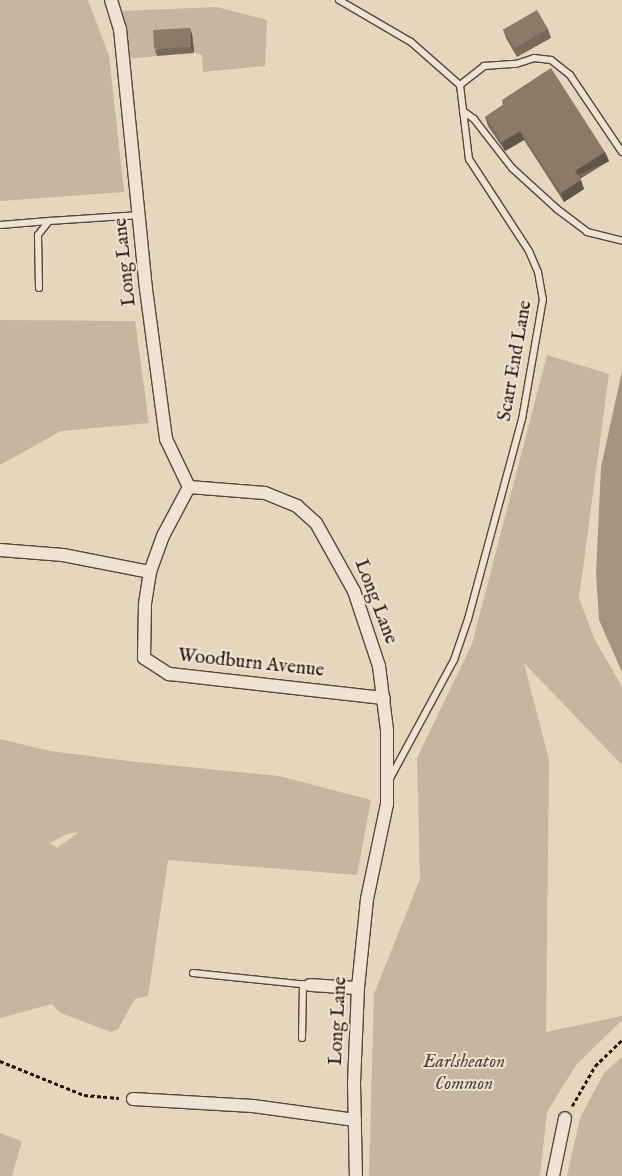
<!DOCTYPE html>
<html>
<head>
<meta charset="utf-8">
<style>
	body { margin:0 }
	#map { position:relative; width:622px; height:1176px; overflow:hidden; background:#e6d6bd; font-family:"IM FELL English",serif }
	div>[style] { position:absolute }
	.green>* { inset:0; background:#c6b59f }
	.water>* { inset:0; background:#a59580 }
	.path>* { height:2.5px; margin-top:-1.25px; transform-origin:0; background:repeating-linear-gradient(90deg,#28160a 0 4px,transparent 0 6.5px) }
	.roads { filter:drop-shadow(1px 0 #584637) drop-shadow(-1px 0 #584637) drop-shadow(0 1px #584637) drop-shadow(0 -1px #584637) }
	.service>* { height:6px; margin:-3px; padding:0 3px; transform-origin:3px; border-radius:3px; background:#efe4d4 }
	.minor>* { height:12px; margin:-6px; padding:0 6px; transform-origin:6px; border-radius:6px; background:#efe4d4 }
	.wall>* { inset:0; background:#786959 }
	.shaded-wall>* { inset:0; background:#615548; transform-origin:0 0 }
	.building>* { inset:0; background:#8b7a67; transform-origin:0 0 }
	span { translate:-50% -50%; white-space:nowrap; text-align:center; line-height:1.15; -webkit-text-stroke:4px #efe4d4; paint-order:stroke }
	.street-label { font-size:19px; color:#28160a }
	.park-label { font-size:19px; color:#574637; font-style:italic }
</style>
</head>
<body>
<div id="map">
	<div class="green">
		<i style="clip-path:polygon(0 0,88px 0,109px 56px,124px 192px,0 201px)"></i>
		<i style="clip-path:polygon(217px 7px,267px 20px,265px 66px,203px 72px,202px 55px,155px 37px,157px 56px,126px 59px,122px 11px)"></i>
		<i style="clip-path:polygon(0 320px,135px 321px,149px 423px,61px 431px,0 465px)"></i>
		<i style="clip-path:polygon(547px 355px,609px 374px,579px 598px,594px 638px,622px 687px,622px 765px,524px 663px,549px 760px,546px 1032px,622px 1016px,622px 1020px,576px 1065px,547px 1112px,540px 1176px,369px 1176px,374px 994px,420px 879px,417px 758px,472px 644px)"></i>
		<i style="clip-path:polygon(evenodd,0 739px,50px 751px,128px 761px,279px 776px,371px 800px,357px 875px,168px 860px,148px 996px,135px 999px,118px 1029px,111px 1032px,61px 1013px,52px 1004px,0 1018px,0 739px,79px 832px,57px 848px,50px 843px,67px 834px,79px 832px)"></i>
		<i style="clip-path:polygon(622px 1057px,622px 1176px,567px 1176px,580px 1118px,604px 1073px)"></i>
		<i style="clip-path:polygon(0 1133px,22px 1141px,12px 1176px,0 1176px)"></i>
	</div>
	<div class="water">
		<i style="clip-path:polygon(622px 371px,622px 672px,599px 620px,596px 573px,601px 467px)"></i>
	</div>
	<div class="path">
		<i style="left:0;top:1061px;width:91px;rotate:22deg"></i>
		<i style="left:84px;top:1095px;width:35px;rotate:5deg"></i>
		<i style="left:572px;top:1106px;width:46px;rotate:-60.1deg"></i>
		<i style="left:595px;top:1066px;width:37px;rotate:-44deg"></i>
	</div>
	<div class="roads">
		<div class="service">
			<i style="left:339px;top:0;width:83px;rotate:30.3deg"></i>
			<i style="left:411px;top:42px;width:65px;rotate:41.3deg"></i>
			<i style="left:460px;top:85px;width:75px;rotate:83.1deg"></i>
			<i style="left:469px;top:159px;width:110px;rotate:56.9deg"></i>
			<i style="left:529px;top:251px;width:23px;rotate:67deg"></i>
			<i style="left:538px;top:272px;width:27px;rotate:80deg"></i>
			<i style="left:543px;top:299px;width:122px;rotate:99.9deg"></i>
			<i style="left:522px;top:419px;width:207px;rotate:105.1deg"></i>
			<i style="left:468px;top:619px;width:43px;rotate:108.9deg"></i>
			<i style="left:454px;top:660px;width:136px;rotate:118.4deg"></i>
			<i style="left:460px;top:85px;width:31px;rotate:-38deg"></i>
			<i style="left:484px;top:66px;width:32px;rotate:-4deg"></i>
			<i style="left:516px;top:64px;width:19px;rotate:-18deg"></i>
			<i style="left:534px;top:58px;width:17px;rotate:7deg"></i>
			<i style="left:551px;top:60px;width:24px;rotate:38deg"></i>
			<i style="left:570px;top:75px;width:93px;rotate:56deg"></i>
			<i style="left:463px;top:111px;width:14px;rotate:36deg"></i>
			<i style="left:474px;top:119px;width:62px;rotate:52.2deg"></i>
			<i style="left:512px;top:168px;width:61px;rotate:42.3deg"></i>
			<i style="left:557px;top:209px;width:38px;rotate:37deg"></i>
			<i style="left:587px;top:232px;width:36px;rotate:14deg"></i>
			<i style="left:0;top:225px;width:49px;rotate:-4.7deg"></i>
			<i style="left:39px;top:288px;width:53px;rotate:-91.1deg"></i>
			<i style="left:38px;top:235px;width:18px;rotate:-52deg"></i>
			<i style="left:49px;top:221px;width:91px;rotate:-3.8deg"></i>
			<i style="left:193px;top:973px;width:118px;rotate:5.9deg"></i>
			<i style="left:302px;top:1038px;width:54px;rotate:-88.9deg"></i>
		</div>
		<div class="minor">
			<i style="left:111px;top:0;width:30px;rotate:73deg"></i>
			<i style="left:120px;top:29px;width:261px;rotate:84.3deg"></i>
			<i style="left:146px;top:289px;width:151px;rotate:82.4deg"></i>
			<i style="left:166px;top:439px;width:53px;rotate:64.4deg"></i>
			<i style="left:189px;top:487px;width:76px;rotate:4.5deg"></i>
			<i style="left:265px;top:493px;width:35px;rotate:22deg"></i>
			<i style="left:297px;top:506px;width:25px;rotate:42deg"></i>
			<i style="left:316px;top:523px;width:78px;rotate:60.8deg"></i>
			<i style="left:354px;top:591px;width:79px;rotate:71.6deg"></i>
			<i style="left:379px;top:666px;width:64px;rotate:82.9deg"></i>
			<i style="left:387px;top:730px;width:74px;rotate:90deg"></i>
			<i style="left:387px;top:804px;width:97px;rotate:101.9deg"></i>
			<i style="left:367px;top:899px;width:89px;rotate:95.8deg"></i>
			<i style="left:358px;top:988px;width:96px;rotate:92.4deg"></i>
			<i style="left:354px;top:1084px;width:92px;rotate:88.8deg"></i>
			<i style="left:189px;top:487px;width:55px;rotate:118deg"></i>
			<i style="left:163px;top:536px;width:38px;rotate:110deg"></i>
			<i style="left:150px;top:572px;width:33px;rotate:99deg"></i>
			<i style="left:145px;top:605px;width:53px;rotate:91.1deg"></i>
			<i style="left:144px;top:658px;width:30px;rotate:33deg"></i>
			<i style="left:169px;top:674px;width:216px;rotate:6.4deg"></i>
			<i style="left:0;top:550px;width:63px;rotate:4.5deg"></i>
			<i style="left:63px;top:555px;width:89px;rotate:11.1deg"></i>
			<i style="left:310px;top:985px;width:48px;rotate:3.6deg"></i>
			<i style="left:133px;top:1099px;width:120px;rotate:3.3deg"></i>
			<i style="left:253px;top:1106px;width:103px;rotate:7.8deg"></i>
			<i style="left:553px;top:1176px;width:59px;rotate:-78.3deg"></i>
		</div>
	</div>
	<div class="wall">
		<i style="clip-path:polygon(503px 29px,548px 29px,551px 38px,517px 57px,506px 38px)"></i>
		<i style="clip-path:polygon(192px 34px,194px 53px,157px 56px,155px 50px)"></i>
		<i style="clip-path:polygon(502px 100px,605px 152px,609px 161px,580px 179px,584px 189px,564px 202px,524px 140px,505px 151px,488px 126px,485px 117px,503px 105px)"></i>
	</div>
	<div class="shaded-wall">
		<i style="clip-path:polygon(190px 28px,192px 34px,194px 53px,191px 47px)"></i>
		<i style="clip-path:polygon(520px 131px,524px 140px,505px 151px,502px 142px)"></i>
		<i style="left:605px;top:152px;width:10px;height:36px;rotate:66deg"></i>
		<i style="clip-path:polygon(581px 180px,584px 189px,564px 202px,561px 193px)"></i>
	</div>
	<div class="building">
		<i style="left:537px;top:10px;width:22px;height:39px;rotate:60deg"></i>
		<i style="left:190px;top:28px;width:19px;height:37px;rotate:87deg"></i>
		<i style="clip-path:polygon(551px 68px,605px 152px,575px 171px,581px 180px,561px 193px,520px 131px,502px 142px,485px 117px,504px 104px,502px 100px)"></i>
	</div>
	<div class="street-label">
		<span style="left:126px;top:262px;rotate:-96deg">Long Lane</span>
		<span style="left:516px;top:361px;rotate:-80deg">Scarr End Lane</span>
		<span style="left:375px;top:602px;rotate:69deg">Long Lane</span>
		<span style="left:251px;top:664px;rotate:6deg">Woodburn Avenue</span>
		<span style="left:339px;top:1021px;rotate:-87deg">Long Lane</span>
	</div>
	<div class="park-label">
		<span style="left:464px;top:1074px">Earlsheaton<br>Common</span>
	</div>
</div>
</body>
</html>
